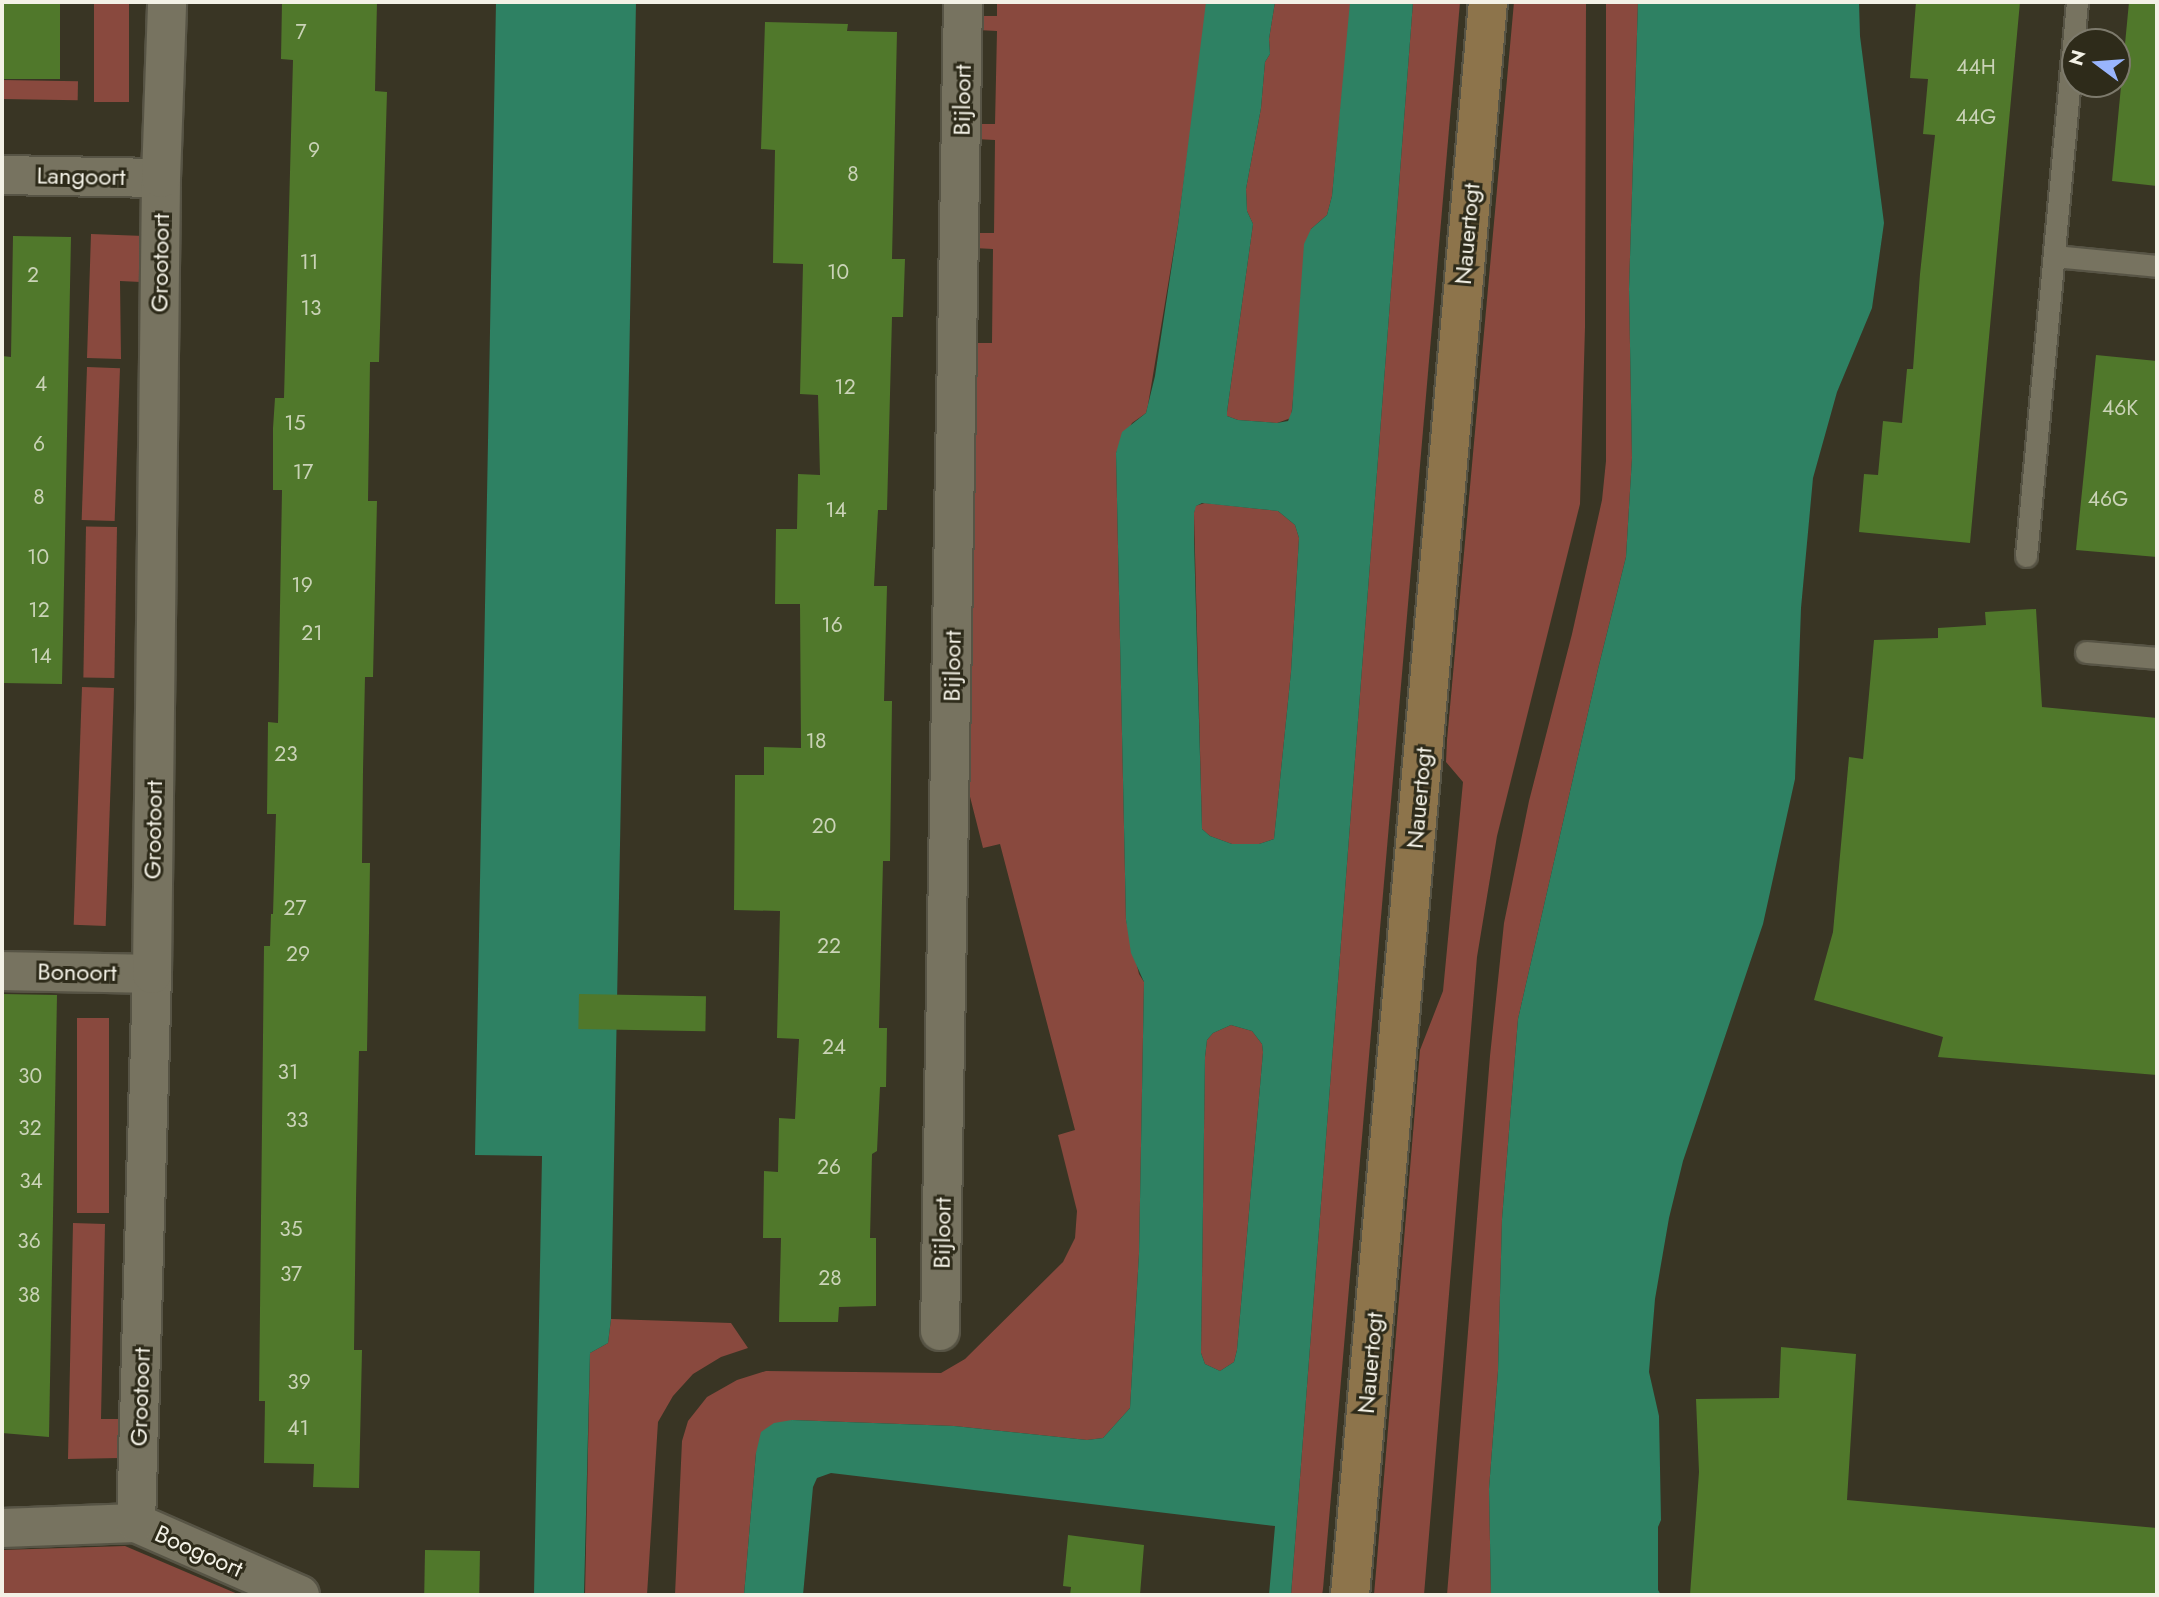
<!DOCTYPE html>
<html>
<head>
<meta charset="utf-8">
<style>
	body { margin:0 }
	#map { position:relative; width:2159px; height:1597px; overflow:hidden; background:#393524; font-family:Jost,sans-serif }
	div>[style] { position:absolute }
	.green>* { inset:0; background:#89493e; transform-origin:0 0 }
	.water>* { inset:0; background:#2e8163 }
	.building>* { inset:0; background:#50782b; transform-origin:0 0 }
	.roads { filter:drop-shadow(2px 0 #575445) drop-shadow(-2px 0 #575445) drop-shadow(0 2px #575445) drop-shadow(0 -2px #575445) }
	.lane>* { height:21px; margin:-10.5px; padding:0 10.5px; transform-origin:10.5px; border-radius:10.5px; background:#777360 }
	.street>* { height:38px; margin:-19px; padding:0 19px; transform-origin:19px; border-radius:19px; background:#777360 }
	.secondary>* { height:38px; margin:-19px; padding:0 19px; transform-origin:19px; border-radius:19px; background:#8d744b }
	span { translate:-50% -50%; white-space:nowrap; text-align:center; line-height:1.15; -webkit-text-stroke:6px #2e2b1a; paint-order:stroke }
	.number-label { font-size:21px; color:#cad3b7 }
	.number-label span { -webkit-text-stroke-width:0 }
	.street-label { font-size:24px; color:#f3f1e6 }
	.frame { position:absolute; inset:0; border:4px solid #f3f1e6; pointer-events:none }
	.north { position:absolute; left:2061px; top:28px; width:70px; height:70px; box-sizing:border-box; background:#2e2b1a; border:2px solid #7d7a6c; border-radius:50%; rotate:286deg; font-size:19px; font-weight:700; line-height:28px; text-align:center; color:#f3f1e6 }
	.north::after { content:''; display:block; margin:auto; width:24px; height:32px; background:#99b5fd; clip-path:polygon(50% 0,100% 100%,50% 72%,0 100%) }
</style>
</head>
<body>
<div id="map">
	<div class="green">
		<i style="left:94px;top:2px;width:35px;height:100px"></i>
		<i style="clip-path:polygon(997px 2px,1206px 2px,1207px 8px,1178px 225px,1148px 405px,1146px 413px,1132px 423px,1116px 453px,1126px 920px,1139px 974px,1144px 982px,1139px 1254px,1130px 1408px,1103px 1438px,1087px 1440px,954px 1426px,792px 1420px,756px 1453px,744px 1595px,675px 1595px,682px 1441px,688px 1421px,707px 1397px,737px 1380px,766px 1371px,941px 1373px,965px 1359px,1063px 1262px,1075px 1238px,1077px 1211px,1058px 1135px,1075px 1130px,1000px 844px,983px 848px,964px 773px,972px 343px,992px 343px,993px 249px,974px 248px,974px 233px,994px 233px,995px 140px,975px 139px,976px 124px,995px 124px,997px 31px,978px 30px,979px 16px,997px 16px)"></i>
		<i style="clip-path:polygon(1275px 2px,1350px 2px,1351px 6px,1332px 196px,1327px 215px,1311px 229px,1291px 418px,1277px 423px,1238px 420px,1227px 416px,1227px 412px,1253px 224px,1247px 211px,1246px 189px,1261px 108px,1265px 62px,1270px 54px,1269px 39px)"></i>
		<i style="clip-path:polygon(1413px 2px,1460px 2px,1323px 1589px,1322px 1595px,1291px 1595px)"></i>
		<i style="clip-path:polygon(1514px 2px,1586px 2px,1585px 327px,1580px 504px,1497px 836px,1477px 957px,1424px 1595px,1374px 1595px,1420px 1050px,1443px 991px,1463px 782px,1446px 762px,1447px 740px)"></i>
		<i style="clip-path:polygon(1606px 2px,1638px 2px,1629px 289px,1632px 458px,1626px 557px,1598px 669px,1518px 1019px,1502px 1219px,1498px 1371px,1489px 1489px,1491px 1595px,1447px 1595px,1490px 1056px,1504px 923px,1529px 801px,1572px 634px,1602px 500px,1606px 461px)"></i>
		<i style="left:2px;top:80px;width:76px;height:19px;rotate:1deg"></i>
		<i style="clip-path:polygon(91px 234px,144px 236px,141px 282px,120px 281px,121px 359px,87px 358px)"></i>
		<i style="left:87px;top:367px;width:33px;height:153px;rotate:2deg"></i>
		<i style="clip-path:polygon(1205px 503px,1278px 511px,1295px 525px,1299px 538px,1291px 672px,1274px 839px,1259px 844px,1232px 844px,1210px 836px,1202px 829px,1194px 513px,1195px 506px)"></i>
		<i style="left:117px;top:527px;width:151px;height:31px;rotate:91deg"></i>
		<i style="left:82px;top:687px;width:32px;height:238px;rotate:2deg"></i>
		<i style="left:77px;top:1018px;width:32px;height:195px"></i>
		<i style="clip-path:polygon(1231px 1025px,1252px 1031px,1262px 1044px,1263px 1052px,1237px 1350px,1234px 1362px,1220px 1371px,1205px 1364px,1201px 1353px,1205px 1057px,1207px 1040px,1213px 1033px)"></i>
		<i style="clip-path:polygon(73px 1223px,105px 1224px,101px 1419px,121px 1419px,120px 1458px,68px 1459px)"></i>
		<i style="clip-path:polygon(611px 1319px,731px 1323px,748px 1348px,721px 1357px,693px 1374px,673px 1396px,658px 1422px,647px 1595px,585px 1595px,590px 1353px,608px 1343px)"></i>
		<i style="clip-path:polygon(125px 1546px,240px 1595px,2px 1595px,2px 1550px)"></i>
	</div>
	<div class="water">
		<i style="clip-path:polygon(496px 2px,636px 2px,611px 1319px,608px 1343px,590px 1353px,584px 1595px,534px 1595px,542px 1156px,475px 1155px)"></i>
		<i style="clip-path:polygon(evenodd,1206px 2px,1275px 2px,1269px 39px,1270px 54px,1265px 62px,1261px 108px,1246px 189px,1247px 211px,1253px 224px,1227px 412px,1227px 416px,1238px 420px,1277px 423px,1288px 421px,1292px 411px,1304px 244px,1311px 229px,1327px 215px,1332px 196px,1350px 2px,1413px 2px,1291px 1595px,1269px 1595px,1275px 1526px,831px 1473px,817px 1478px,813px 1487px,803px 1595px,744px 1595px,756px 1453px,761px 1432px,774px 1423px,792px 1420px,954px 1426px,1087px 1440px,1103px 1438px,1130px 1408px,1139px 1254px,1144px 982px,1131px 953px,1126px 920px,1116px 453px,1122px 432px,1146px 413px,1155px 376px,1178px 225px,1206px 2px,1202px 503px,1278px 511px,1295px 525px,1299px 538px,1291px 672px,1274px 839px,1259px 844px,1232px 844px,1210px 836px,1202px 829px,1194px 539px,1194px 513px,1196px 506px,1202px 503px,1206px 2px,1231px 1025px,1252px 1031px,1262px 1044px,1263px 1052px,1237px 1350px,1234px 1362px,1220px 1371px,1205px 1364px,1201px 1353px,1205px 1057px,1207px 1040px,1213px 1033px,1231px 1025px)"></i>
		<i style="clip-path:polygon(1638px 2px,1859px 2px,1860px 36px,1884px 223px,1872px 308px,1837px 392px,1813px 478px,1801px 608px,1795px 779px,1763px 924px,1683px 1161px,1669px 1218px,1655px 1299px,1649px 1372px,1659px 1416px,1661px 1520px,1658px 1527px,1658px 1590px,1661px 1595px,1491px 1595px,1489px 1489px,1498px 1371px,1502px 1219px,1518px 1019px,1598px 669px,1626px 557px,1632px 458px,1629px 289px)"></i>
	</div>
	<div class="building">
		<i style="left:2px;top:2px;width:58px;height:77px"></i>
		<i style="clip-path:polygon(282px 2px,377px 2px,375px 91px,387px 92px,379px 362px,370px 362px,368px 501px,377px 501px,373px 677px,365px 677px,363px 770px,362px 863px,370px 863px,369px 932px,367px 1051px,359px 1051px,356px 1199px,354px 1350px,362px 1350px,359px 1488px,313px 1487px,314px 1464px,264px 1463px,265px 1401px,259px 1401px,264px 946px,270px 946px,271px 914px,273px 914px,276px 814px,267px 814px,268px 722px,278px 723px,282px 490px,273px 490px,273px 428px,275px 398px,284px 398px,293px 60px,281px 59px)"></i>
		<i style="clip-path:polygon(1916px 2px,2020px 2px,1970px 543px,1859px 532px,1864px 474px,1878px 475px,1883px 421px,1902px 423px,1907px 369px,1913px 369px,1920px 274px,1935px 135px,1923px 134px,1928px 79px,1910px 78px)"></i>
		<i style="clip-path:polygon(2129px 2px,2157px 2px,2157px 186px,2112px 181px)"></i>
		<i style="clip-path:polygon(765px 22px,848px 24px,847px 31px,897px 32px,892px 259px,905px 259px,903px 317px,892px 317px,887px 510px,878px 510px,874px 586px,887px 586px,884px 701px,892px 701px,890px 861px,883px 861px,879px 1028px,887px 1028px,886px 1087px,880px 1087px,877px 1151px,872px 1154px,870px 1238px,876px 1238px,876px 1306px,839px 1307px,838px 1322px,779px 1322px,781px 1238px,763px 1238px,764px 1171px,778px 1172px,779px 1118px,795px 1119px,799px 1039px,777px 1038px,780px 911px,734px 910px,735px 775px,764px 775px,764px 747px,801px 748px,800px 604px,775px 604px,776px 529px,797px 529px,798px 474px,820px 475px,818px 395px,800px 394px,803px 264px,773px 263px,775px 150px,761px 149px)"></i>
		<i style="clip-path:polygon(13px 236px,71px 237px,62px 684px,2px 683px,2px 356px,11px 357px)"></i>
		<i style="clip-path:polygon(2096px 355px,2157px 361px,2157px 557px,2076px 550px)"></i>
		<i style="clip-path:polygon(2036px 609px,2042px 707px,2157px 718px,2157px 1075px,1938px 1057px,1943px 1037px,1814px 1000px,1833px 932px,1849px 757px,1863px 759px,1874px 640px,1938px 638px,1938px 628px,1986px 625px,1985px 612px)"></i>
		<i style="clip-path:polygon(2px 994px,57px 995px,49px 1437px,2px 1433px)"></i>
		<i style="left:579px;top:994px;width:127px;height:35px;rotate:1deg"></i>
		<i style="clip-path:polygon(1781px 1347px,1856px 1354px,1847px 1500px,2157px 1528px,2157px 1595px,1690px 1595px,1699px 1472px,1696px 1399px,1779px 1398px)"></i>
		<i style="clip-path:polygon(1068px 1535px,1144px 1545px,1140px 1595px,1070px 1595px,1071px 1587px,1063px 1586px)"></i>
		<i style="left:425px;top:1550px;width:55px;height:45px;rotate:1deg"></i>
	</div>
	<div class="roads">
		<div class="lane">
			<i style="left:2054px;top:256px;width:103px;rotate:5.5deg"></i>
			<i style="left:2026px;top:556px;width:556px;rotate:-84.74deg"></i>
			<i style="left:2086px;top:652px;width:71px;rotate:4.8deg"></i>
		</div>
		<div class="street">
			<i style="left:2px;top:175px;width:159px;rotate:1.1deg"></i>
			<i style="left:2px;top:971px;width:150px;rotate:1.1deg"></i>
			<i style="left:940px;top:1331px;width:1329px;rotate:-89.01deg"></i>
			<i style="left:136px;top:1523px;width:179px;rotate:23.7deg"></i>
			<i style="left:2px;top:1528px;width:134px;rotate:-2.1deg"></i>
			<i style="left:136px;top:1523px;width:549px;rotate:-88.33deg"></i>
			<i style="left:152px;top:974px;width:796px;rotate:-89.35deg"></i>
			<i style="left:161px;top:178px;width:176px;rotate:-88deg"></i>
		</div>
		<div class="secondary">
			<i style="left:1350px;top:1595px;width:1599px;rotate:-85.05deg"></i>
		</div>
	</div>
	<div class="number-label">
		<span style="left:301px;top:32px">7</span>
		<span style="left:1976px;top:67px">44H</span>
		<span style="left:1976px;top:117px">44G</span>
		<span style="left:314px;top:150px">9</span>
		<span style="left:853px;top:174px">8</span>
		<span style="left:309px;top:262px">11</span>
		<span style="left:838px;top:272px">10</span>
		<span style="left:33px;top:275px">2</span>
		<span style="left:311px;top:308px">13</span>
		<span style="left:41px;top:384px">4</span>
		<span style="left:845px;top:387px">12</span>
		<span style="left:2120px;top:408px">46K</span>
		<span style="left:295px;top:423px">15</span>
		<span style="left:39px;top:444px">6</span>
		<span style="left:303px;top:472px">17</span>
		<span style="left:39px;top:497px">8</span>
		<span style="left:2108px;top:499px">46G</span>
		<span style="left:836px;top:510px">14</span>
		<span style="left:38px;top:557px">10</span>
		<span style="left:302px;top:585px">19</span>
		<span style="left:39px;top:610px">12</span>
		<span style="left:832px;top:625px">16</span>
		<span style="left:312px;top:633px">21</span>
		<span style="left:41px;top:656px">14</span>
		<span style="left:816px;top:741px">18</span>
		<span style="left:286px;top:754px">23</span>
		<span style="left:824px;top:826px">20</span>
		<span style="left:295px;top:908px">27</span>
		<span style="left:829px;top:946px">22</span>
		<span style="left:298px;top:954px">29</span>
		<span style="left:834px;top:1047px">24</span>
		<span style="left:288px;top:1072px">31</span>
		<span style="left:30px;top:1076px">30</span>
		<span style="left:297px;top:1120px">33</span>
		<span style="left:30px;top:1128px">32</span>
		<span style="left:829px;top:1167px">26</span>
		<span style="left:31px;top:1181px">34</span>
		<span style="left:291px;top:1229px">35</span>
		<span style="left:29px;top:1241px">36</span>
		<span style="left:291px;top:1274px">37</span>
		<span style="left:830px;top:1278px">28</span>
		<span style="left:29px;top:1295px">38</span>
		<span style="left:299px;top:1382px">39</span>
		<span style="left:298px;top:1428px">41</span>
	</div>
	<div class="street-label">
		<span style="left:962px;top:100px;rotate:-89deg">Bijloort</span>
		<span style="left:81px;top:176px;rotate:1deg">Langoort</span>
		<span style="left:1467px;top:234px;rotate:-85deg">Nauertogt</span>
		<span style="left:160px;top:263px;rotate:-89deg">Grootoort</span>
		<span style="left:952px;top:666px;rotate:-89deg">Bijloort</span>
		<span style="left:1419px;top:798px;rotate:-85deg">Nauertogt</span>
		<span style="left:153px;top:830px;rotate:-89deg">Grootoort</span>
		<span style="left:77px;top:972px;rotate:1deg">Bonoort</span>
		<span style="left:942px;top:1233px;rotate:-89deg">Bijloort</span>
		<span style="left:1370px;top:1363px;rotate:-85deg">Nauertogt</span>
		<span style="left:140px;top:1397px;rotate:-88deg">Grootoort</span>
		<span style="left:199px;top:1551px;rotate:24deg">Boogoort</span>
	</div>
	<div class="frame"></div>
	<div class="north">N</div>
</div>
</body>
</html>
